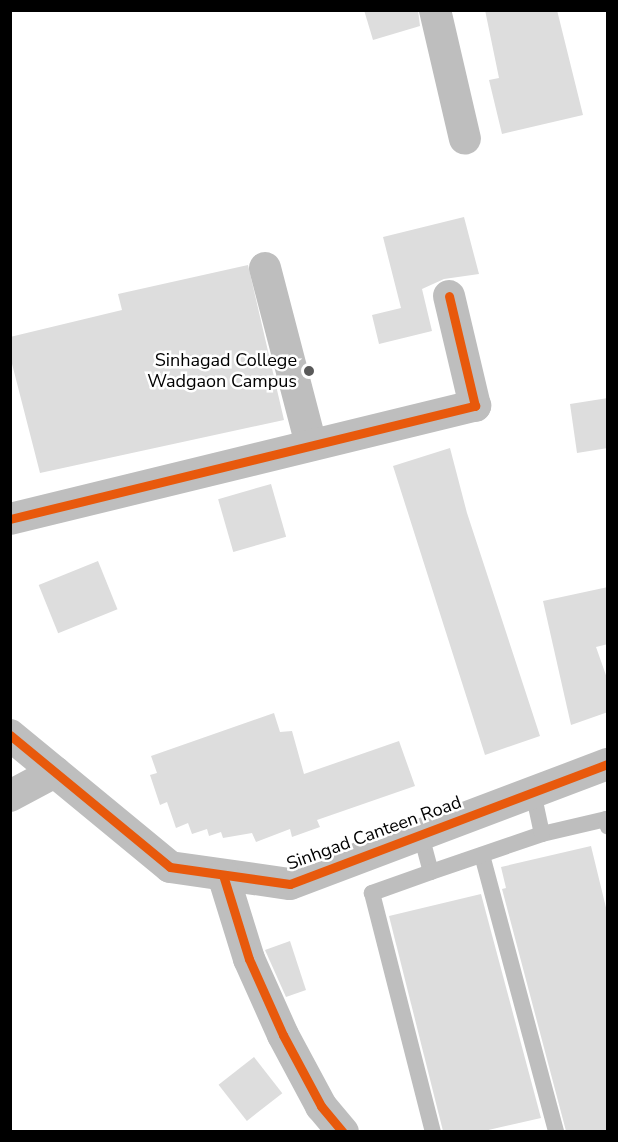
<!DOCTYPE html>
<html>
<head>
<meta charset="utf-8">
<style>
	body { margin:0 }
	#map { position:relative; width:618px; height:1142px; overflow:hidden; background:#fff; font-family:"Nunito Sans",sans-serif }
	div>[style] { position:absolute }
	.building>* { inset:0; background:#ddd; transform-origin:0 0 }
	.service>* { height:16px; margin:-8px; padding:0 8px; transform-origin:8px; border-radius:8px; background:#bebebe }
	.minor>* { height:32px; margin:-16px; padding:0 16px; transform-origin:16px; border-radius:16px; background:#bebebe }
	.cycleway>* { height:9px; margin:-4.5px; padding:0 4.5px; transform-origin:4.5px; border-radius:4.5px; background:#e8590c }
	.dots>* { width:16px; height:16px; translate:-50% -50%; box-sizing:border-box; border:3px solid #fff; border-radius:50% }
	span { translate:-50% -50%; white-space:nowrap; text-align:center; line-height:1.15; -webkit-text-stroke:5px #fff; paint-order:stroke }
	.poi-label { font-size:18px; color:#000 }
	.right { translate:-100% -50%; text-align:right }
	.street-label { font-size:18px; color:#000 }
	.frame { position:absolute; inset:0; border:12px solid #000; pointer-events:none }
</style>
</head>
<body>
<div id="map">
	<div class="building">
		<i style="clip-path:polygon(364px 10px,418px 10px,420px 26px,373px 40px)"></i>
		<i style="clip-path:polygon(485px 10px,557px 10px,583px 115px,502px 134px,489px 80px,499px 78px)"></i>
		<i style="clip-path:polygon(464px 217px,479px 274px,444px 279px,422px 289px,432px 331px,379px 344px,372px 315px,401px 308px,383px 237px)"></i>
		<i style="clip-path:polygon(248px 265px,284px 420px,40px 473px,10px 356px,10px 337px,122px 310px,118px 294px)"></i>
		<i style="clip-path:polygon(608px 398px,608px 448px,577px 453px,570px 404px)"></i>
		<i style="clip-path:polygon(450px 448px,467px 513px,540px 736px,485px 755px,393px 466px)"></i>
		<i style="left:271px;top:484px;width:55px;height:55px;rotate:74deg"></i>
		<i style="left:98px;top:561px;width:52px;height:64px;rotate:68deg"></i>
		<i style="clip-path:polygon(608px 587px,608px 644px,596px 647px,608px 681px,608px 712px,571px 725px,543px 601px)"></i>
		<i style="clip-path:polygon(274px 713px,280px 732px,292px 731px,304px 774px,399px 741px,415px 786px,317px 820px,320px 827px,292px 837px,290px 829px,256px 842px,252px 833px,223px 838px,221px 832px,209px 836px,207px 829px,192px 834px,188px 823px,176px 828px,167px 802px,160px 805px,150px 775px,157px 773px,151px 756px)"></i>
		<i style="clip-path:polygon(591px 846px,608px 916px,608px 1131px,566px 1131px,502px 889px,506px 888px,501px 867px)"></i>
		<i style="clip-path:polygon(481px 894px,541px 1118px,484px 1131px,443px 1131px,389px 916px)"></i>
		<i style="clip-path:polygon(290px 941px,306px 990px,286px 997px,265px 950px)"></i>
		<i style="left:254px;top:1057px;width:46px;height:45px;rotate:52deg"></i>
	</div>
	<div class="service">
		<i style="left:542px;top:834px;width:66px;rotate:-13.2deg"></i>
		<i style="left:606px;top:819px;width:8px;rotate:76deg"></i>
		<i style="left:421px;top:835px;width:38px;rotate:75deg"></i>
		<i style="left:431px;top:872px;width:63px;rotate:160.4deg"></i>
		<i style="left:372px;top:893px;width:247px;rotate:75.7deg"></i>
		<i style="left:482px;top:855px;width:287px;rotate:75deg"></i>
		<i style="left:431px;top:872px;width:117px;rotate:-18.9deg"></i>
		<i style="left:542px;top:834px;width:43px;rotate:-102.1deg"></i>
	</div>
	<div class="minor">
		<i style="left:435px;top:10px;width:132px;rotate:76.9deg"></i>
		<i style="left:265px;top:268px;width:183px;rotate:75.4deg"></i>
		<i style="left:10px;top:519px;width:479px;rotate:-13.7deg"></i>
		<i style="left:475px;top:406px;width:113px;rotate:-103.3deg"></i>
		<i style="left:10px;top:735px;width:207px;rotate:39.5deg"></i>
		<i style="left:170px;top:867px;width:121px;rotate:8.1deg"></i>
		<i style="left:290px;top:884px;width:340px;rotate:-20.7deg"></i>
		<i style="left:10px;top:796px;width:51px;rotate:-28.1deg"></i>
		<i style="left:223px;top:875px;width:88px;rotate:72.8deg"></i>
		<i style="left:249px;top:959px;width:83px;rotate:65.9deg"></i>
		<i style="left:283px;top:1035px;width:81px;rotate:61.8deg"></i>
		<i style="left:321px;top:1106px;width:34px;rotate:50deg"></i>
	</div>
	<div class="cycleway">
		<i style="left:10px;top:519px;width:479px;rotate:-13.7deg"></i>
		<i style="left:475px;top:406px;width:113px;rotate:-103.3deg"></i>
		<i style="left:10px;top:735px;width:207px;rotate:39.5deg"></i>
		<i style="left:170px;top:867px;width:121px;rotate:8.1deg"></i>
		<i style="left:290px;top:884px;width:340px;rotate:-20.7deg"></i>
		<i style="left:223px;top:875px;width:88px;rotate:72.8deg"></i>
		<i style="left:249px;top:959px;width:83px;rotate:65.9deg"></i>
		<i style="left:283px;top:1035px;width:81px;rotate:61.8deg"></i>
		<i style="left:321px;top:1106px;width:34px;rotate:50deg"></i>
	</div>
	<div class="dots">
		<i style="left:309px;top:371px;background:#595959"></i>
	</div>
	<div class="poi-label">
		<span class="right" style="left:297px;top:371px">Sinhagad College<br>Wadgaon Campus</span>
	</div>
	<div class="street-label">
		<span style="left:374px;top:833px;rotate:-20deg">Sinhgad Canteen Road</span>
	</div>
	<div class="frame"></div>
</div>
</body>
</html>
